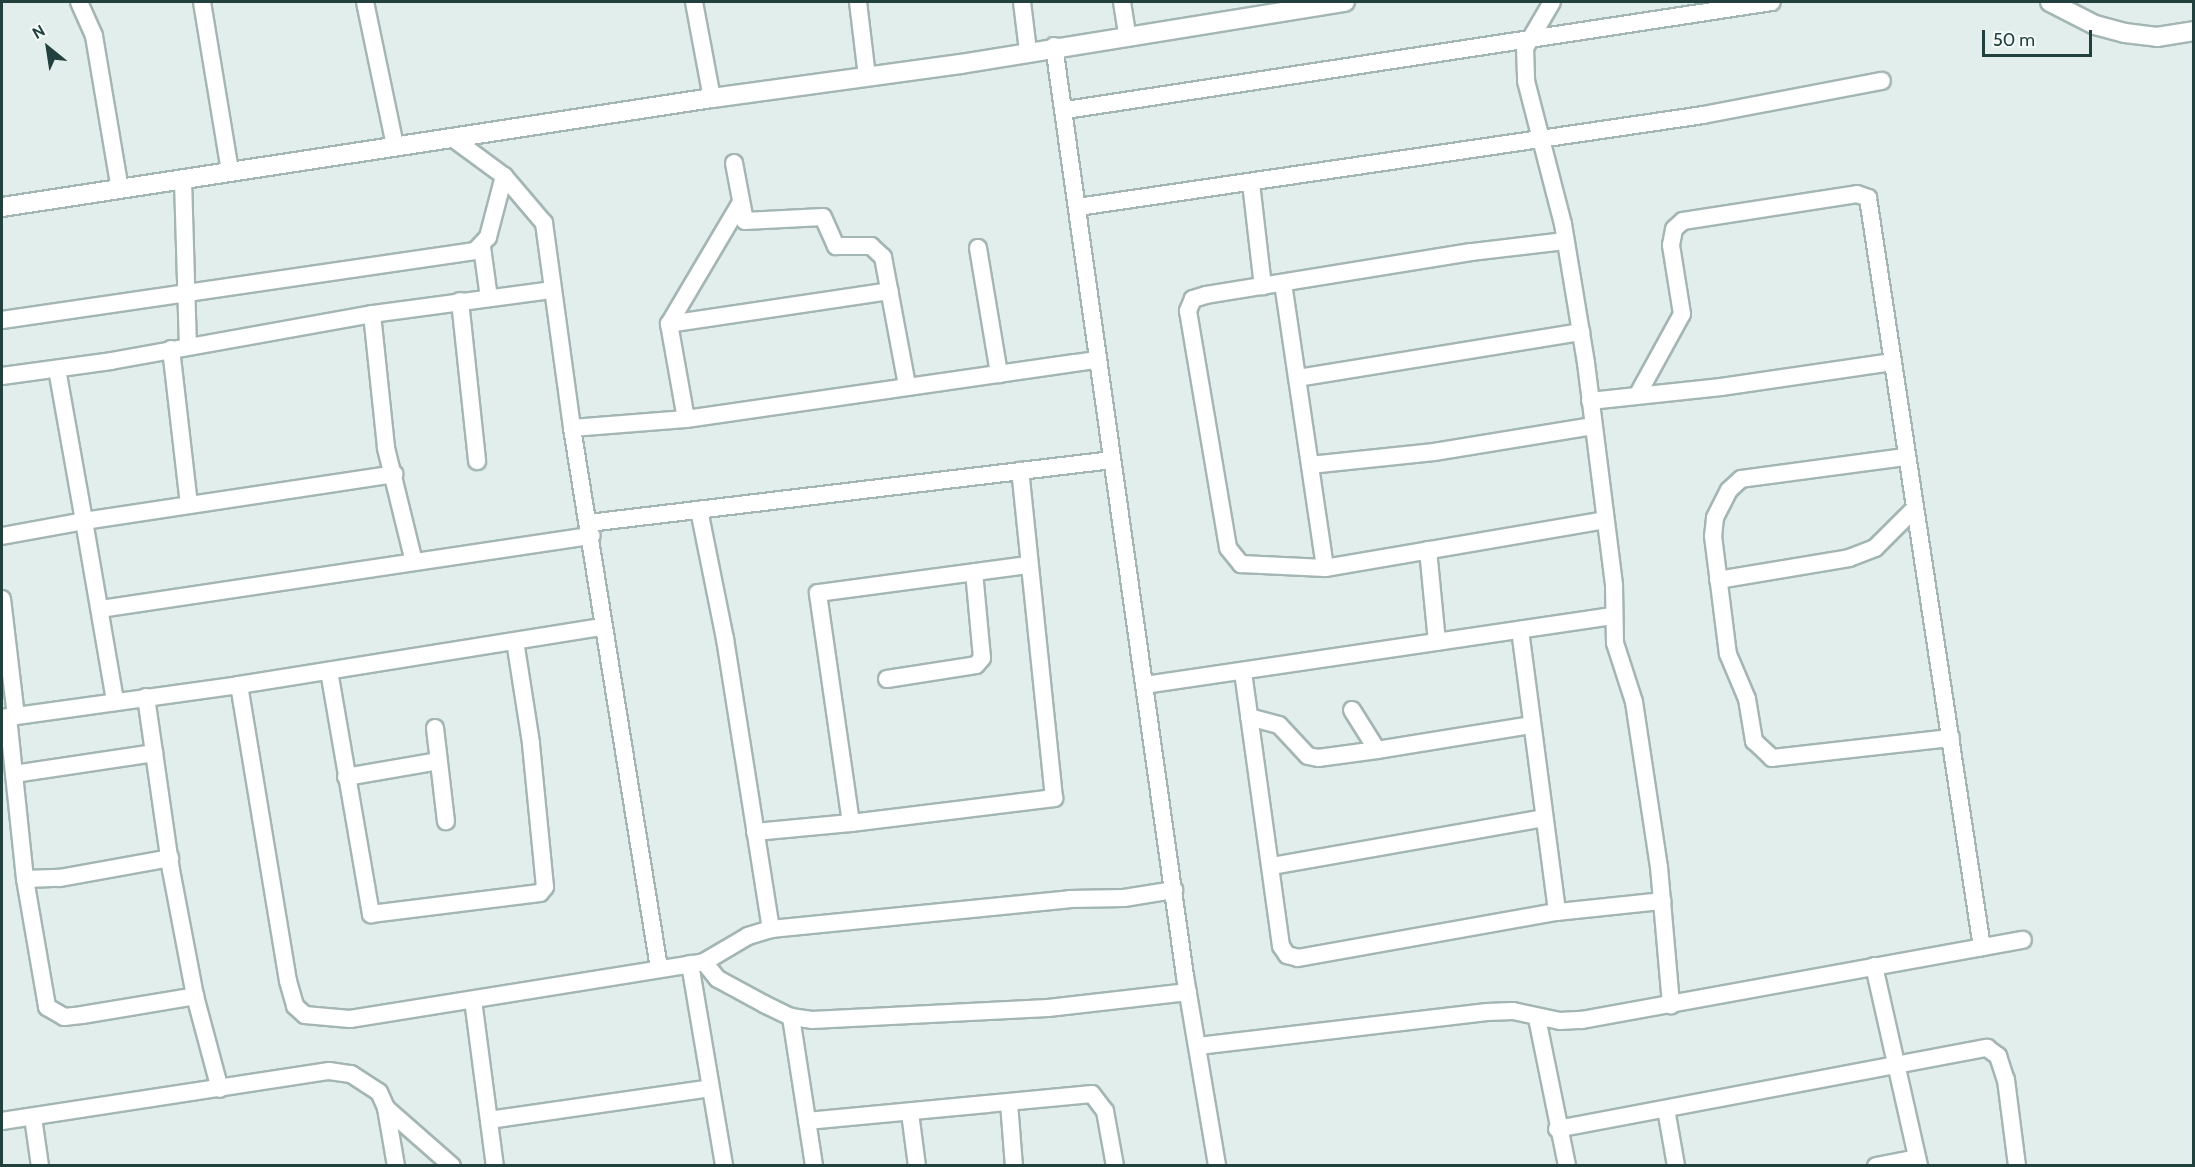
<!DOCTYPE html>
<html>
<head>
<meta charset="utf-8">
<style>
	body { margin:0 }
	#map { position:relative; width:2195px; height:1167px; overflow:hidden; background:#e2eeeb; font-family:Cabin,sans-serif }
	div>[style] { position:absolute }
	.roads { filter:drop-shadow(2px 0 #a4b6b4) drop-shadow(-2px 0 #a4b6b4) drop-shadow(0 2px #a4b6b4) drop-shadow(0 -2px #a4b6b4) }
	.minor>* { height:16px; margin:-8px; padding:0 8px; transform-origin:8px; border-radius:8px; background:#fff }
	.tertiary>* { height:18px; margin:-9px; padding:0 9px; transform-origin:9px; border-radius:9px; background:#fff }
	span { translate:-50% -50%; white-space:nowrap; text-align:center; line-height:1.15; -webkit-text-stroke:5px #f3faf8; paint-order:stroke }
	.frame { position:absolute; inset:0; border:3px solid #21403e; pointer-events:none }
	.north { position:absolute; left:18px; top:18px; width:60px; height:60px; -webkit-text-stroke:4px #f3faf8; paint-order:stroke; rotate:330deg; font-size:16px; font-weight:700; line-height:24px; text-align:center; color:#21403e }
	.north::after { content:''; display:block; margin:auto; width:21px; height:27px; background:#21403e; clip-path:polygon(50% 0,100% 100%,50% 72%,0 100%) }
	.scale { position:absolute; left:1982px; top:30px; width:110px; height:27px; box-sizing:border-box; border:3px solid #21403e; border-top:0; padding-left:8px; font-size:18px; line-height:21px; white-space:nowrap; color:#21403e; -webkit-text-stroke:4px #f3faf8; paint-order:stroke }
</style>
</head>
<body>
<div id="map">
	<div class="roads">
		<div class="minor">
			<i style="left:79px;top:2px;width:37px;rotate:66deg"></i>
			<i style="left:94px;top:36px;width:155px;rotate:80.4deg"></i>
			<i style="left:202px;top:2px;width:172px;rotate:80.6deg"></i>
			<i style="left:365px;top:2px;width:146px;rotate:78.2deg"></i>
			<i style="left:694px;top:2px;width:98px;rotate:79.4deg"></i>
			<i style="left:858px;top:2px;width:75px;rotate:83.1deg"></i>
			<i style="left:1022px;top:2px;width:49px;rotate:83deg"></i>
			<i style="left:1122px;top:2px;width:33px;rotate:81deg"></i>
			<i style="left:1552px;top:2px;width:53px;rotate:120.4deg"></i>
			<i style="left:1525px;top:48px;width:33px;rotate:88deg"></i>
			<i style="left:1526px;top:81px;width:148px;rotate:75.5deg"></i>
			<i style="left:1563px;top:224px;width:141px;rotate:80.6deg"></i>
			<i style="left:1586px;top:363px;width:225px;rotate:82.8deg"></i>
			<i style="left:1614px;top:586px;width:57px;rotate:89deg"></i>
			<i style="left:1615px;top:643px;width:62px;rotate:72.1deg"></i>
			<i style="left:1634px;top:702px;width:167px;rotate:81.4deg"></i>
			<i style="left:1659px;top:867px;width:139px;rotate:85deg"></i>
			<i style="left:1054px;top:46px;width:939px;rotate:81.98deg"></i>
			<i style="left:1185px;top:976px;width:193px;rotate:80.4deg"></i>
			<i style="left:1066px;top:110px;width:714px;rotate:-8.7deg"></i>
			<i style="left:451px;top:137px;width:66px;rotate:36.3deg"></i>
			<i style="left:504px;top:176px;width:62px;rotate:49.6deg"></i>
			<i style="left:544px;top:223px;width:207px;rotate:82.2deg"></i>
			<i style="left:572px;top:428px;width:547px;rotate:80.85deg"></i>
			<i style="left:734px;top:163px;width:59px;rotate:79.3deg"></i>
			<i style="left:745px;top:221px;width:78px;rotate:-2.9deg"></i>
			<i style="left:823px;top:217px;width:32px;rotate:66deg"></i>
			<i style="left:836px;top:246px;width:35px"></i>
			<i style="left:871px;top:246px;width:16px;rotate:43deg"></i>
			<i style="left:883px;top:257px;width:130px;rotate:79.4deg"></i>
			<i style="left:183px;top:180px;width:165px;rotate:88.3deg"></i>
			<i style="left:1251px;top:183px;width:104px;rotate:83.4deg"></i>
			<i style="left:1078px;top:207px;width:632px;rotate:-8.37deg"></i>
			<i style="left:1703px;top:115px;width:182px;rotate:-10.8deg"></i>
			<i style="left:1565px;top:241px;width:95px;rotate:173.3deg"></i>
			<i style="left:1471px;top:252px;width:268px;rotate:170.8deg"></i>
			<i style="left:1206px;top:295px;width:14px;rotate:163deg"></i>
			<i style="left:1193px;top:299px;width:13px;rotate:113deg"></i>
			<i style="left:1188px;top:311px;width:240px;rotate:80.4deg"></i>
			<i style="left:1228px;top:548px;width:21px;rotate:51deg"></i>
			<i style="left:1241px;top:564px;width:84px;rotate:2.7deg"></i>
			<i style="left:1325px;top:568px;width:284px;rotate:-9.7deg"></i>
			<i style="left:482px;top:247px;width:51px;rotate:82.2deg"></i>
			<i style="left:978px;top:248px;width:128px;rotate:80.5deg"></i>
			<i style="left:1283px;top:283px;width:288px;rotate:81.6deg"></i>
			<i style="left:460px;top:301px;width:161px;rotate:83.9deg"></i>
			<i style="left:372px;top:314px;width:135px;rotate:84deg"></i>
			<i style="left:386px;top:448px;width:117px;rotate:76.2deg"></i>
			<i style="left:2px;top:320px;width:478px;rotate:-8.3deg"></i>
			<i style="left:475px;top:251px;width:19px;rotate:-47deg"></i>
			<i style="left:488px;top:237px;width:63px;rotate:-75.3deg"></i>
			<i style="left:669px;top:324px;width:223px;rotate:-8.5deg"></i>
			<i style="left:171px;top:349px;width:157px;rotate:83.4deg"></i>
			<i style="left:57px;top:369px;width:154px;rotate:79.9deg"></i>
			<i style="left:84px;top:521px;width:314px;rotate:-8.6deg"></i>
			<i style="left:2px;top:376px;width:110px;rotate:-7.8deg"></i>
			<i style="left:111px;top:361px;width:265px;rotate:-10.2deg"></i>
			<i style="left:372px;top:314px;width:182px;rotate:-7.6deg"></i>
			<i style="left:1297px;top:378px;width:288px;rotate:-9.2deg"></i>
			<i style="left:1638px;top:394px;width:91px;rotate:-61.2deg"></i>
			<i style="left:1682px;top:314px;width:70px;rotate:-99.1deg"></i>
			<i style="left:1671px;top:245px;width:16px;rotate:-79deg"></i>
			<i style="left:1674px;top:229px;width:12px;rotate:-42deg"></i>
			<i style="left:1683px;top:221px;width:176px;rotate:-8.8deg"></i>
			<i style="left:1857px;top:194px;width:12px;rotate:20deg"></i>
			<i style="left:1868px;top:198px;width:758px;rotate:81.35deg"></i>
			<i style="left:1590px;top:401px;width:132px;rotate:-6.1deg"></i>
			<i style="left:1721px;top:387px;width:173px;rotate:-8.3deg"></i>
			<i style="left:686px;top:419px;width:97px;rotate:-100.1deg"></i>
			<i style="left:669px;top:324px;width:139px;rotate:-59.4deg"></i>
			<i style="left:572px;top:428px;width:114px;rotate:-4.5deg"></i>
			<i style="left:686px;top:419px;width:415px;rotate:-8.2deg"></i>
			<i style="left:1905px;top:457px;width:165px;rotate:172.4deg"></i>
			<i style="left:1741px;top:479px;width:16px;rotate:137deg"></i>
			<i style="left:1729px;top:490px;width:31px;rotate:117deg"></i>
			<i style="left:1715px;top:518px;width:18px;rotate:96deg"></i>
			<i style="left:1713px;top:536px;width:119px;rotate:82.8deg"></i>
			<i style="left:1728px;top:654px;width:49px;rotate:67.1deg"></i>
			<i style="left:1747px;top:699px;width:43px;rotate:80.5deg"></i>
			<i style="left:1754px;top:741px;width:25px;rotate:43deg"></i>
			<i style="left:1772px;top:758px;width:180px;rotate:-6.4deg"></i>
			<i style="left:1310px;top:465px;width:125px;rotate:-6deg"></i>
			<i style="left:1434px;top:452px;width:161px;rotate:-9.3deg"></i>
			<i style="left:699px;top:510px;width:132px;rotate:78.6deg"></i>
			<i style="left:725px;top:639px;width:294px;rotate:81deg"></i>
			<i style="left:589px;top:523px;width:527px;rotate:-6.87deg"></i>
			<i style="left:2px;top:536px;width:83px;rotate:-10.4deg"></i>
			<i style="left:84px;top:521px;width:183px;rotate:80.2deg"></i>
			<i style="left:1428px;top:550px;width:92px;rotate:84.4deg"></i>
			<i style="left:1718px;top:580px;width:133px;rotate:-9.5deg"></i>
			<i style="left:1849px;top:558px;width:28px;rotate:-21deg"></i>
			<i style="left:1875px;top:548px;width:54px;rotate:-45deg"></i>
			<i style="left:2px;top:599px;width:118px;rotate:83.2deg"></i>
			<i style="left:101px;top:609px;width:496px;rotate:-8.5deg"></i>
			<i style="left:1520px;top:630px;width:284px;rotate:82.5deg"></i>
			<i style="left:1557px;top:912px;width:106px;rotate:-6deg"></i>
			<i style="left:329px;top:671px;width:247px;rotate:80.2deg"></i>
			<i style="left:371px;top:914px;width:170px;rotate:-7.1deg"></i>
			<i style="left:540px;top:893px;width:8px;rotate:-50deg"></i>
			<i style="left:545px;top:887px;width:145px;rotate:-95.6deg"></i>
			<i style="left:531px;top:743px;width:103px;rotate:-98.9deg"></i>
			<i style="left:1243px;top:672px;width:277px;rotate:82.1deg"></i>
			<i style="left:1281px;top:946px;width:11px;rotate:56deg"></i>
			<i style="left:1287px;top:955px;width:11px;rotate:15deg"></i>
			<i style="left:1298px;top:958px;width:263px;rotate:-10.1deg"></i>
			<i style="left:887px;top:679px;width:90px;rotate:-8.9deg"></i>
			<i style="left:976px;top:665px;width:9px;rotate:-49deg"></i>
			<i style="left:982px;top:658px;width:86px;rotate:-95.3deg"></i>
			<i style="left:239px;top:685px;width:300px;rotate:80.6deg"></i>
			<i style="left:288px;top:981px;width:26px;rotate:74deg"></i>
			<i style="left:295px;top:1006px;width:13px;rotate:42deg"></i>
			<i style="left:305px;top:1015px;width:45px;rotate:5.1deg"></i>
			<i style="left:350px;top:1019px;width:359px;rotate:-9.1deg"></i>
			<i style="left:704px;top:962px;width:51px;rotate:-30.6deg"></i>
			<i style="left:748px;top:936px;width:24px;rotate:-17deg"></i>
			<i style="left:771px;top:929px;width:300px;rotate:-5.7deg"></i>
			<i style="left:1069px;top:899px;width:55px;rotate:-1deg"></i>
			<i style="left:1124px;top:898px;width:51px;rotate:-9.1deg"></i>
			<i style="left:1145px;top:685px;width:473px;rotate:-8.4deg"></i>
			<i style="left:146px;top:697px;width:175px;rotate:81.8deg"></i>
			<i style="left:171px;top:870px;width:128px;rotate:79.2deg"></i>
			<i style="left:195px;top:996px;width:96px;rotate:75deg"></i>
			<i style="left:1352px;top:710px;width:47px;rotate:58deg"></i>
			<i style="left:1377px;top:750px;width:157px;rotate:-9.2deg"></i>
			<i style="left:8px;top:717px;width:163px;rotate:84deg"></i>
			<i style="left:25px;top:879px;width:130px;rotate:80.2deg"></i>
			<i style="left:47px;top:1007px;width:20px;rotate:30deg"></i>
			<i style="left:64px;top:1017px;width:18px;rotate:-6deg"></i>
			<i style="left:82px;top:1015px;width:115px;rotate:-9.5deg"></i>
			<i style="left:1249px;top:717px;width:31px;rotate:15deg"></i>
			<i style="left:1279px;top:725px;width:42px;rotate:46.9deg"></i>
			<i style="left:1308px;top:756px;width:10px;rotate:11deg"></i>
			<i style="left:1318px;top:758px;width:60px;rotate:-7.7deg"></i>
			<i style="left:2px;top:718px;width:239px;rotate:-7.9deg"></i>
			<i style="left:239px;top:685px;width:369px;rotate:-9.1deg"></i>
			<i style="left:435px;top:728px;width:94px;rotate:83.3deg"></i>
			<i style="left:14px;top:774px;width:142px;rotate:-8.5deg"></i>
			<i style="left:346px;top:777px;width:94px;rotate:-9.8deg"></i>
			<i style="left:851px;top:823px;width:205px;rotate:-7deg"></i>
			<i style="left:1054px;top:798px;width:329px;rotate:-95.9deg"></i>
			<i style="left:755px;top:832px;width:96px;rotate:-5.4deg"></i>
			<i style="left:851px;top:823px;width:232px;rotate:-98.2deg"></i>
			<i style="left:818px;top:593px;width:213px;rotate:-7.6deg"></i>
			<i style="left:1272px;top:866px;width:275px;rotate:-10deg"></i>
			<i style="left:25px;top:879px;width:35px;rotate:-2deg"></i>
			<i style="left:60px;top:878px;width:112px;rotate:-10.3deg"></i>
			<i style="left:704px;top:962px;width:22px;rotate:51deg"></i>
			<i style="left:718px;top:979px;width:52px;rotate:28.5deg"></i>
			<i style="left:764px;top:1004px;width:30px;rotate:26deg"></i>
			<i style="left:791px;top:1017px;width:21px;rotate:8deg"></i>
			<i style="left:812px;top:1020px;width:236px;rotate:-2.9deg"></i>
			<i style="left:1048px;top:1008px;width:141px;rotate:-6.5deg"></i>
			<i style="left:690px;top:964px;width:205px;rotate:80.4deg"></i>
			<i style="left:1874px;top:966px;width:205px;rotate:77.3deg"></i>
			<i style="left:473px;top:1000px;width:167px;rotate:82.5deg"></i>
			<i style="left:791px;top:1017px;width:151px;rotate:81.2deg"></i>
			<i style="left:1537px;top:1018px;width:151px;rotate:78.5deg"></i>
			<i style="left:1198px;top:1046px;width:291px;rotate:-6.7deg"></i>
			<i style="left:1487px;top:1012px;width:26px;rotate:-2deg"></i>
			<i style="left:1513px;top:1011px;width:48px;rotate:12deg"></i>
			<i style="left:1560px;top:1021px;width:22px;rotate:-3deg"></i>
			<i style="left:1582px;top:1020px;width:448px;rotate:-10.3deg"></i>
			<i style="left:1009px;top:1103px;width:63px;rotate:85.5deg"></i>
			<i style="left:386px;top:1108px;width:88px;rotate:41.3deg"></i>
			<i style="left:1666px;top:1109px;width:58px;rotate:80deg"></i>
			<i style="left:910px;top:1113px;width:53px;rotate:82.5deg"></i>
			<i style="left:33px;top:1117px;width:49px;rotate:81.9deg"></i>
			<i style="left:489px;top:1120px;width:224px;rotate:-8.2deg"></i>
			<i style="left:2px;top:1121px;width:331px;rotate:-8.7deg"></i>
			<i style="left:329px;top:1071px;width:22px;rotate:8deg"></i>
			<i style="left:351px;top:1074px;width:33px;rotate:33deg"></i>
			<i style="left:379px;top:1092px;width:17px;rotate:66deg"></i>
			<i style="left:386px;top:1108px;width:59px;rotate:80.2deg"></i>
			<i style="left:807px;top:1121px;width:286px;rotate:-5.4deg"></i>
			<i style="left:1092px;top:1094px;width:21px;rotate:53deg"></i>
			<i style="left:1105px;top:1111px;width:56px;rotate:79.7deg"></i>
			<i style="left:1557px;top:1129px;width:438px;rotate:-10.7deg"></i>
			<i style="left:1987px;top:1048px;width:14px;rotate:36deg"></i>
			<i style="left:1998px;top:1056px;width:25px;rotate:72deg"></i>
			<i style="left:2006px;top:1080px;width:87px;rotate:82.7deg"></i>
			<i style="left:1876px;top:1166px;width:42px;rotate:-11deg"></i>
		</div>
		<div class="tertiary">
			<i style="left:2050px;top:2px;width:51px;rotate:27.1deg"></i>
			<i style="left:2095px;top:25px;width:31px;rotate:15deg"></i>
			<i style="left:2125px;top:33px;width:32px;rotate:7deg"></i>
			<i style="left:2157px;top:37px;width:37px;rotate:-9deg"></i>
			<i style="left:2px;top:207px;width:718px;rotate:-8.73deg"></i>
			<i style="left:712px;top:98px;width:251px;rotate:-7.8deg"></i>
			<i style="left:961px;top:64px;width:389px;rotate:-9.2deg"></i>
		</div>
	</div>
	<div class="frame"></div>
	<div class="north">N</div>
	<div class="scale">50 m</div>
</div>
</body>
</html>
